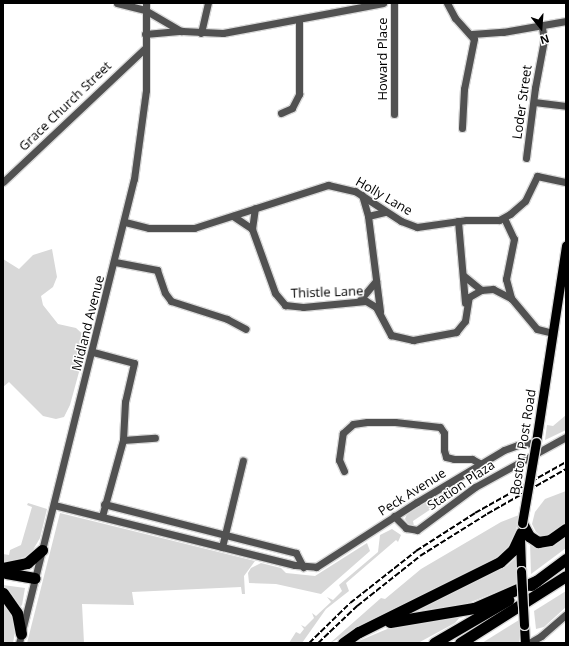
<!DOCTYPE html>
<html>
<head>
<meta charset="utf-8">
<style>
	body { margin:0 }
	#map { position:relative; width:569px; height:646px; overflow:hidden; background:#fff; font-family:"Open Sans",sans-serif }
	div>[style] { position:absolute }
	.green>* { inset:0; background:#d8d8d8 }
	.roads { filter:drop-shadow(1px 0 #dbdbdb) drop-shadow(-1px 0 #dbdbdb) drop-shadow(0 1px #dbdbdb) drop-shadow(0 -1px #dbdbdb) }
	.minor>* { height:7px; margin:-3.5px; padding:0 3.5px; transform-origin:3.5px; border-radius:3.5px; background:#515151 }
	.major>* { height:9px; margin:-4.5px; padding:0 4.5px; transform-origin:4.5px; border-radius:4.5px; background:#000 }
	.highway>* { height:11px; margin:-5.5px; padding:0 5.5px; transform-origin:5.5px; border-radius:5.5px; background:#000 }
	.rail>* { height:1.5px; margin-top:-0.75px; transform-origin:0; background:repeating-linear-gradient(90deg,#000 0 6px,transparent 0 8px) }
	.bridges { filter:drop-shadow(1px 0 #dbdbdb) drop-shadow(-1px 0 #dbdbdb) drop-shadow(0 1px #dbdbdb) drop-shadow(0 -1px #dbdbdb) }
	.major-bridge>* { height:9px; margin:-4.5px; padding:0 4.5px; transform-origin:4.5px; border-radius:4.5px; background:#000 }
	span { translate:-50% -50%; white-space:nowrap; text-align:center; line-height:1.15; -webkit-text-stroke:3px #fff; paint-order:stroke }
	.street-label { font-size:13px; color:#000 }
	.frame { position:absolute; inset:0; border:4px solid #000; pointer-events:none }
	.north { position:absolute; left:521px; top:8px; width:40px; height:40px; -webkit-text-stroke:3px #fff; paint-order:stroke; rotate:163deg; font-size:11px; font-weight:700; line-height:16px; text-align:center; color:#000 }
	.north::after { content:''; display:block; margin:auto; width:14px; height:18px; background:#000; clip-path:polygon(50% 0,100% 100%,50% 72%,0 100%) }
</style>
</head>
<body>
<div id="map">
	<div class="green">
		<i style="clip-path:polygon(52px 249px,57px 277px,53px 287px,41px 296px,43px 305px,58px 324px,76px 328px,88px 339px,70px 405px,64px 417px,56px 419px,43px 416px,9px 382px,3px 387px,3px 259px,19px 269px,33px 255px)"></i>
		<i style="clip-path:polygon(566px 415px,566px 430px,545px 440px,547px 425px,553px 426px)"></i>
		<i style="clip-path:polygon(451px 490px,455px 493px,413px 521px,414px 526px,408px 524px,405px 519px,407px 514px,431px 498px)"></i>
		<i style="clip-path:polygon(566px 491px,566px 526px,550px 535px,541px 536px,536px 532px,532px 524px,535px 512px,545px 499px)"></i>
		<i style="clip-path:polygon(28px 503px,47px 509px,40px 538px,30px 555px,3px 564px,3px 554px,9px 555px,10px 550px,21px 545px,32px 507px,27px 505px)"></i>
		<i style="clip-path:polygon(60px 513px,255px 561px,244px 576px,245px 594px,242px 594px,241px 587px,132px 592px,134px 605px,82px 604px,84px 643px,27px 643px)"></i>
		<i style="clip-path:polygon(519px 515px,513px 547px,509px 553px,330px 643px,381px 598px,385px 599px,421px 569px,501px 522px)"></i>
		<i style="clip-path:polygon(392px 529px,401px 535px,398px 542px,396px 540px,346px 583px,349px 591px,326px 609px,302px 643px,289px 643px,296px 632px,300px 634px,304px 629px,301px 625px,305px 627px,314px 618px,312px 613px,316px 616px,331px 602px,327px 597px,333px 600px,342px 591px,339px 585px,378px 552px,380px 535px)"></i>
		<i style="clip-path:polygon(566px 534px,566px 548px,531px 574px,530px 543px)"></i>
		<i style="clip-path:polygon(367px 543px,370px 551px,321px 594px,276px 584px,249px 583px,248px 573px,251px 568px,261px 563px,281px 568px,286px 573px,315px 576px)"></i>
		<i style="clip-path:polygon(516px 558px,516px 584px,466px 604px,409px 612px,507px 566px)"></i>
		<i style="clip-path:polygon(3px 585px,25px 588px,22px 605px,20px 607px)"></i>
		<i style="clip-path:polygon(566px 591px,566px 607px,544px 627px,536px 629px,534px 611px)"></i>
		<i style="clip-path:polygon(3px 599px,13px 610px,15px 632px,13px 643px,3px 643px)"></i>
		<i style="clip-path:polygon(460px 617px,455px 623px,418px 643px,354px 643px,399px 624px)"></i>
		<i style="clip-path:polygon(519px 620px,519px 643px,482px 643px)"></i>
	</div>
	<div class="roads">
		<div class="minor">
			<i style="left:117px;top:3px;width:29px;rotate:14deg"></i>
			<i style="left:145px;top:10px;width:42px;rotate:30.3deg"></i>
			<i style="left:447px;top:3px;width:17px;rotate:62deg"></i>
			<i style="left:455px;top:18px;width:28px;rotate:48deg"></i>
			<i style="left:474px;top:39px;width:51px;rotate:101.3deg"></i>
			<i style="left:464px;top:89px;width:39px;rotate:93deg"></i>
			<i style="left:201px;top:33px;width:31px;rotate:-77deg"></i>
			<i style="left:145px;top:34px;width:37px;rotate:-5deg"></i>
			<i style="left:182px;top:31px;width:41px;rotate:2.8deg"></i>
			<i style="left:223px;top:33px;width:163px;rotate:-10.6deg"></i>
			<i style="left:472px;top:34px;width:31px;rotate:-4deg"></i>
			<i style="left:503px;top:32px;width:64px;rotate:-9.9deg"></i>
			<i style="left:534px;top:102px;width:32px;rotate:7deg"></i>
			<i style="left:281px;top:113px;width:12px;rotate:-24deg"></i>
			<i style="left:292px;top:108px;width:16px;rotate:-63deg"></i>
			<i style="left:299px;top:94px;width:74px;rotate:-90deg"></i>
			<i style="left:394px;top:114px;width:111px;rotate:-90deg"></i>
			<i style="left:526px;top:158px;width:71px;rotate:-82.7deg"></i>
			<i style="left:535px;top:88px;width:49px;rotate:-79.4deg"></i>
			<i style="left:544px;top:40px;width:13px;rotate:-99deg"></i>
			<i style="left:3px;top:182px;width:195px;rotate:-43.3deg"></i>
			<i style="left:362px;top:195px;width:22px;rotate:74deg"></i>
			<i style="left:368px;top:216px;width:96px;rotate:82.8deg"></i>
			<i style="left:233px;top:216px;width:23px;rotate:34deg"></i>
			<i style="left:252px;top:229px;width:68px;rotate:70.2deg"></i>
			<i style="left:275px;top:293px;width:16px;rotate:50deg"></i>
			<i style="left:285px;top:305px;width:18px;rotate:6deg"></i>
			<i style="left:303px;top:307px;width:63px;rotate:-5.4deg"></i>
			<i style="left:366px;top:301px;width:12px;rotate:31deg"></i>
			<i style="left:376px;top:307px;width:32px;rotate:62deg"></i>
			<i style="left:391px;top:335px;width:23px;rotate:13deg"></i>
			<i style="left:413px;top:340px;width:44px;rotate:-10.5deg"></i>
			<i style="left:456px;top:332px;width:14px;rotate:-51deg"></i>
			<i style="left:465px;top:321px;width:24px;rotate:-81deg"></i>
			<i style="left:469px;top:297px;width:14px;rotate:-30deg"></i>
			<i style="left:481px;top:290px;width:12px;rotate:-5deg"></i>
			<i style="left:493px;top:289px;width:20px;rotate:27deg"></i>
			<i style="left:511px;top:298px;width:40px;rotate:50deg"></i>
			<i style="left:537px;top:329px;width:16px;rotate:14deg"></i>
			<i style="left:368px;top:216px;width:18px;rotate:-13deg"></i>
			<i style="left:504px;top:218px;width:23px;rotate:65deg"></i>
			<i style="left:514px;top:239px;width:41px;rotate:101.3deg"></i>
			<i style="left:506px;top:279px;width:20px;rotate:75deg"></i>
			<i style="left:458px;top:221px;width:82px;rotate:85.1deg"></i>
			<i style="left:125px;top:222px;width:25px;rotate:14deg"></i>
			<i style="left:149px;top:228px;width:45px"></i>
			<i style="left:194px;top:228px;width:141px;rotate:-17.8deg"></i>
			<i style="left:328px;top:185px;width:28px;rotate:13deg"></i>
			<i style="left:355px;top:191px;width:55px;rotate:33.1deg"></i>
			<i style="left:401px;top:221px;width:17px;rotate:21deg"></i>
			<i style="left:417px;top:227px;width:49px;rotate:-8.1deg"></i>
			<i style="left:466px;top:220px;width:33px"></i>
			<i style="left:499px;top:220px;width:13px;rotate:-29deg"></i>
			<i style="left:510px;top:214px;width:20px;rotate:-41deg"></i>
			<i style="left:525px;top:201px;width:28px;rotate:-64deg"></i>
			<i style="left:537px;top:176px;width:30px;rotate:12deg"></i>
			<i style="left:252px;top:229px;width:21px;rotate:-82deg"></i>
			<i style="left:115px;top:262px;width:43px;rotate:10.8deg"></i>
			<i style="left:157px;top:270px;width:24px;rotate:71deg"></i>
			<i style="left:165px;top:293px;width:10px;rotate:53deg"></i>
			<i style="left:171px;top:301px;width:59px;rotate:17.8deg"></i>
			<i style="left:227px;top:319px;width:21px;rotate:28deg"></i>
			<i style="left:464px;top:276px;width:22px;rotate:39deg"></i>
			<i style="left:360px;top:300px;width:25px;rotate:-50deg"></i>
			<i style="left:93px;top:352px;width:42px;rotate:15deg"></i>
			<i style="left:134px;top:363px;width:40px;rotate:103deg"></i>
			<i style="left:125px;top:402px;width:38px;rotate:93deg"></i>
			<i style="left:123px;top:440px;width:79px;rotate:105.4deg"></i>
			<i style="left:123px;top:440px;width:32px;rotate:-4deg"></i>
			<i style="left:344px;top:471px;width:12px;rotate:-114deg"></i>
			<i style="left:339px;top:460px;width:27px;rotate:-82deg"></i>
			<i style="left:343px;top:433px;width:13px;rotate:-42deg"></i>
			<i style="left:353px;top:424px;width:14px;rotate:-8deg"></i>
			<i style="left:367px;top:422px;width:28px"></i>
			<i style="left:395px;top:422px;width:45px;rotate:6.3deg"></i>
			<i style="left:440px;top:427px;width:7px;rotate:56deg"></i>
			<i style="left:444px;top:433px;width:17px;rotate:90deg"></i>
			<i style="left:444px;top:450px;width:7px;rotate:74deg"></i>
			<i style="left:446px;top:457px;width:8px;rotate:14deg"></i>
			<i style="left:454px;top:459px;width:18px"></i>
			<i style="left:472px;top:459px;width:10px;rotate:29deg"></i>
			<i style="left:104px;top:504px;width:198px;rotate:14.3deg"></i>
			<i style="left:296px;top:553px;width:16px;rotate:63deg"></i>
			<i style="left:54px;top:505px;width:248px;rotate:14deg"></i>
			<i style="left:295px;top:565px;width:21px;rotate:5deg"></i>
			<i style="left:316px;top:567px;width:120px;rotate:-32.8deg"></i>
			<i style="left:417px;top:502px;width:101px;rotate:-30.9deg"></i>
			<i style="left:504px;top:450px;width:15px;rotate:-20deg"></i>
			<i style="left:518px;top:445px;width:18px;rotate:-9deg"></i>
			<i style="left:394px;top:516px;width:17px;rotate:45deg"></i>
			<i style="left:406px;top:528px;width:11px;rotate:10deg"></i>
			<i style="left:417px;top:530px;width:72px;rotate:-36.6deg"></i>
			<i style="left:475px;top:487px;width:104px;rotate:-28.8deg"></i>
			<i style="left:222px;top:547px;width:89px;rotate:-76.4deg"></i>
			<i style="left:19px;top:643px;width:478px;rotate:-76.1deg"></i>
			<i style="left:134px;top:179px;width:90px;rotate:-82.3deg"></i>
			<i style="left:146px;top:90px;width:87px;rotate:-90deg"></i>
			<i style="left:529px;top:643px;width:14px;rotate:-30deg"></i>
			<i style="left:541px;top:636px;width:33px;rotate:-41deg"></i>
		</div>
		<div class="major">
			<i style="left:536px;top:442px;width:199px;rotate:-81.3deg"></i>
			<i style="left:520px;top:538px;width:33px;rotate:88deg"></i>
			<i style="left:524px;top:625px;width:18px;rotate:87deg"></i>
		</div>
		<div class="highway">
			<i style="left:522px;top:523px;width:15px;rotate:62deg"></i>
			<i style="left:529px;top:536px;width:11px;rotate:34deg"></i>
			<i style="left:538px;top:542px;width:12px;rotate:-9deg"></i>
			<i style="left:550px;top:540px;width:19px;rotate:-35deg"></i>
			<i style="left:3px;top:568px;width:25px;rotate:-12deg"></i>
			<i style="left:27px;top:563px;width:20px;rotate:-41deg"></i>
			<i style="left:6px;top:573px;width:29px;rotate:10deg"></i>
			<i style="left:531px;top:585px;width:44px;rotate:-36.6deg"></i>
			<i style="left:3px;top:593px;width:24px;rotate:55deg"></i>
			<i style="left:17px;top:613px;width:21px;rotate:79deg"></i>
			<i style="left:390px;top:622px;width:85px;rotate:-9.5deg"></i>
			<i style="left:474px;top:608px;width:68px;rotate:-23.5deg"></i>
			<i style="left:343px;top:643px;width:19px;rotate:-35deg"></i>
			<i style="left:359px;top:632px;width:157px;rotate:-26.4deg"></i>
			<i style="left:500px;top:562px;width:18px;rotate:-43deg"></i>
			<i style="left:513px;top:550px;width:19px;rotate:-65deg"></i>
			<i style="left:434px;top:643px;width:86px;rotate:-30.2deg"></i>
			<i style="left:460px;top:643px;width:125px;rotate:-32.3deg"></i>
		</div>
	</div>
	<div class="rail">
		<i style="left:309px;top:643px;width:57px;rotate:-44.3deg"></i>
		<i style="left:350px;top:603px;width:84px;rotate:-38.2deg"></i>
		<i style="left:416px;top:551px;width:70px;rotate:-32.8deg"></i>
		<i style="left:475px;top:513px;width:104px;rotate:-29.3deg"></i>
		<i style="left:318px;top:643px;width:54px;rotate:-43.5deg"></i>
		<i style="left:357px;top:606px;width:80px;rotate:-38.4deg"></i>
		<i style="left:420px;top:556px;width:79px;rotate:-32.1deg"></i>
		<i style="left:487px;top:514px;width:91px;rotate:-29.7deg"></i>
	</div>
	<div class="bridges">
		<div class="major-bridge">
			<i style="left:522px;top:523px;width:82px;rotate:-80.2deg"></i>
			<i style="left:521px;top:571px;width:54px;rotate:86.8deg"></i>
		</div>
	</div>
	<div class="street-label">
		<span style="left:382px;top:59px;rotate:-90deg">Howard Place</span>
		<span style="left:522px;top:102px;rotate:-82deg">Loder Street</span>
		<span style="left:65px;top:106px;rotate:-44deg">Grace Church Street</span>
		<span style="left:384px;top:196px;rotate:30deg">Holly Lane</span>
		<span style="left:327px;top:292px;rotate:-2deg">Thistle Lane</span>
		<span style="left:88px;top:323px;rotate:-76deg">Midland Avenue</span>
		<span style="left:523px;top:442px;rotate:-81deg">Boston Post Road</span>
		<span style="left:461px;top:485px;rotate:-34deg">Station Plaza</span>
		<span style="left:412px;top:492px;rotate:-32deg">Peck Avenue</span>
	</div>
	<div class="frame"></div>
	<div class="north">N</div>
</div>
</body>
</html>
